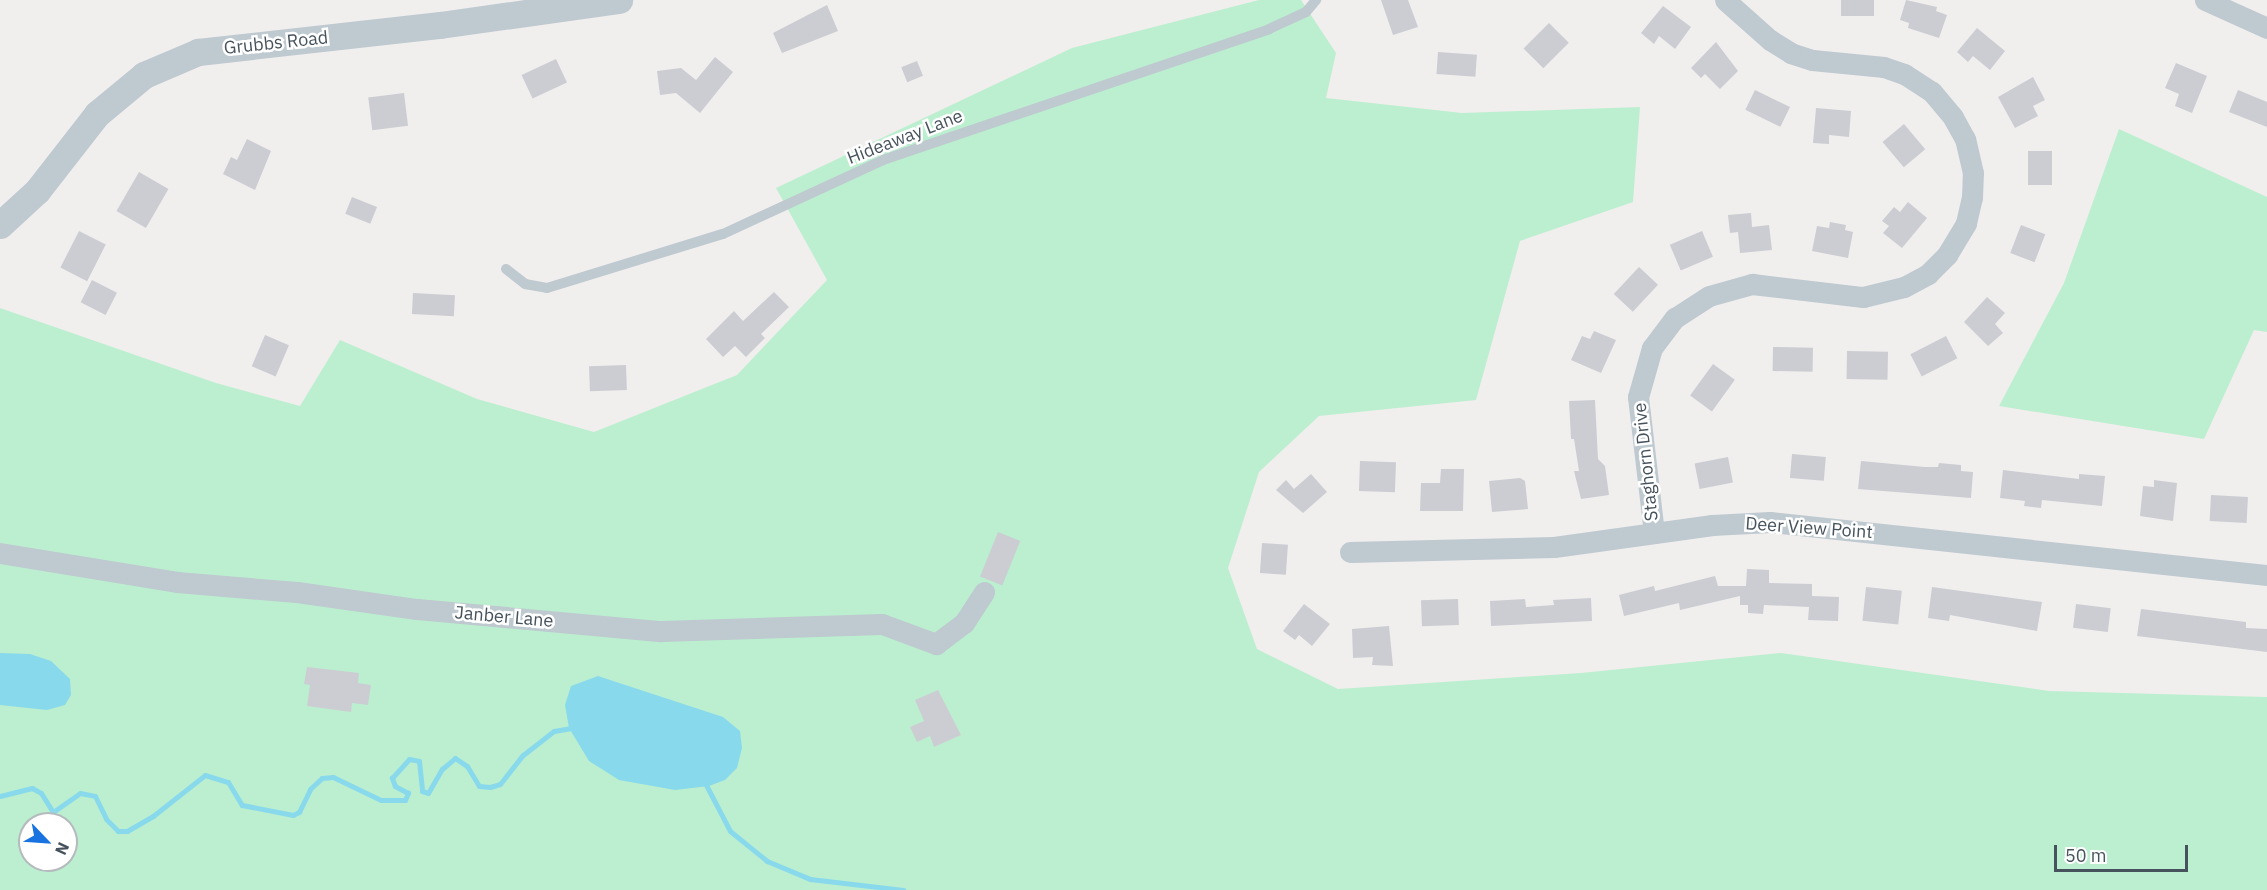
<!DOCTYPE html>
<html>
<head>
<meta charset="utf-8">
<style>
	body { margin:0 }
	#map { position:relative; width:2267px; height:890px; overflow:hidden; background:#f1eeee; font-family:"IBM Plex Sans",sans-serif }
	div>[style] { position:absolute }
	.green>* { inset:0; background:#bcefcf }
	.water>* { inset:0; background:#89d9ec }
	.stream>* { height:5px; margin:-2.5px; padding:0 2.5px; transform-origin:2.5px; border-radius:2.5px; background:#89d9ec }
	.building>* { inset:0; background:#cbcdd3; transform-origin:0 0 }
	.service>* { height:10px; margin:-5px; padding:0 5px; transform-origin:5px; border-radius:5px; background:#bec9d0 }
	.minor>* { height:21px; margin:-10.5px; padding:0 10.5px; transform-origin:10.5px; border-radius:10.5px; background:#bec9d0 }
	.tertiary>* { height:27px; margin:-13.5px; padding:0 13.5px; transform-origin:13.5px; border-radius:13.5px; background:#bec9d0 }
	span { translate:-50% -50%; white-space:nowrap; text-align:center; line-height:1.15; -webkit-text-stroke:5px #fff; paint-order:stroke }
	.street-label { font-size:18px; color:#46525c }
	.north { position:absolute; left:18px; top:812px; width:60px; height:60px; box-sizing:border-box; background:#fff; border:2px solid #b5babe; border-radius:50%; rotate:115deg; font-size:16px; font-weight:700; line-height:24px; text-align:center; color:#46525c }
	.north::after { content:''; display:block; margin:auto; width:21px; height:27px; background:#1873e0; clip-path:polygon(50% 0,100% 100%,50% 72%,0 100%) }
	.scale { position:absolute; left:2054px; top:845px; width:134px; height:27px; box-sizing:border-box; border:3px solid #46525c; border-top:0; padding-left:8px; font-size:18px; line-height:21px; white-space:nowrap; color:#46525c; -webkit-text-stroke:4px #fff; paint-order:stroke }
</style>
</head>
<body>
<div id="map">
	<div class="green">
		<i style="clip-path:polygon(evenodd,1259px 0,1301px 0,1336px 53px,1326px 98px,1462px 113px,1640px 107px,1633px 202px,1520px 241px,1476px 400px,1319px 416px,1259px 472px,1228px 568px,1257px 649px,1338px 689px,1581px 673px,1781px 653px,2049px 691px,2267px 697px,2267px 890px,0 890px,0 308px,216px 383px,300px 406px,340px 340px,477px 399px,594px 432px,737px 375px,827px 280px,776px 188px,1072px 48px,1259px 0,30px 824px,66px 824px,66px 860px,30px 860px,30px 824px)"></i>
		<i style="clip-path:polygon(2119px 129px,2267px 197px,2267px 332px,2254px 330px,2204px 439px,1999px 406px,2064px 283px)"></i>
	</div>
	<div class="water">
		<i style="clip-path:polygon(0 653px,30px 654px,51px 661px,70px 679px,71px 695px,65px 705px,47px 710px,0 705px)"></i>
		<i style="clip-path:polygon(598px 676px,723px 717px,740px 731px,742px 748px,737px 768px,725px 780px,709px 786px,675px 790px,619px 780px,589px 761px,569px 728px,565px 705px,571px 686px)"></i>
	</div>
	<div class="stream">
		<i style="left:704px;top:781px;width:56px;rotate:62.5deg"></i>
		<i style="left:730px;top:831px;width:48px;rotate:39deg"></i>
		<i style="left:767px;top:861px;width:47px;rotate:22.7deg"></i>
		<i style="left:810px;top:879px;width:94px;rotate:6.7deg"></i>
		<i style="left:0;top:796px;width:33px;rotate:-14deg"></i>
		<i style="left:32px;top:788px;width:10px;rotate:29deg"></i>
		<i style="left:41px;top:793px;width:22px;rotate:58deg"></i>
		<i style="left:53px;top:812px;width:33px;rotate:-35deg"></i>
		<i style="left:80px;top:793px;width:15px;rotate:11deg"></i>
		<i style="left:95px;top:796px;width:25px;rotate:64deg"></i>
		<i style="left:106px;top:819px;width:17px;rotate:45deg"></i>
		<i style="left:118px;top:831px;width:9px"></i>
		<i style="left:127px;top:831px;width:30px;rotate:-30deg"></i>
		<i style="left:153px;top:816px;width:66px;rotate:-38.3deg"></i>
		<i style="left:205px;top:775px;width:24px;rotate:17deg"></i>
		<i style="left:228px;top:782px;width:27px;rotate:59deg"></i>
		<i style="left:242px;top:805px;width:52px;rotate:11.1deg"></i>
		<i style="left:293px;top:815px;width:7px;rotate:-27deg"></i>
		<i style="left:299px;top:812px;width:25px;rotate:-64deg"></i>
		<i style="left:310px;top:789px;width:16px;rotate:-43deg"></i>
		<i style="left:322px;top:778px;width:11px;rotate:-5deg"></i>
		<i style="left:333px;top:777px;width:53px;rotate:25.6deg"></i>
		<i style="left:381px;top:800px;width:24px"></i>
		<i style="left:405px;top:800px;width:8px;rotate:-67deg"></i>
		<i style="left:408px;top:793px;width:15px;rotate:-152deg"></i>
		<i style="left:395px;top:786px;width:9px;rotate:-111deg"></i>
		<i style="left:392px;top:778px;width:25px;rotate:-48deg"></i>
		<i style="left:409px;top:759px;width:10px;rotate:11deg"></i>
		<i style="left:419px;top:761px;width:30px;rotate:84deg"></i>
		<i style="left:422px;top:791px;width:6px;rotate:18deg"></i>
		<i style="left:428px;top:793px;width:28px;rotate:-60deg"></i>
		<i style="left:442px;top:769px;width:17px;rotate:-40deg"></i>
		<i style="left:455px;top:758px;width:14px;rotate:34deg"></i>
		<i style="left:467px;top:766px;width:23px;rotate:59deg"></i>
		<i style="left:479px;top:786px;width:11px;rotate:5deg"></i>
		<i style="left:490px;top:787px;width:10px;rotate:-17deg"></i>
		<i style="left:500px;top:784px;width:37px;rotate:-52deg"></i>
		<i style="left:523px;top:755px;width:39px;rotate:-38deg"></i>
		<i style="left:554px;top:731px;width:22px;rotate:-10deg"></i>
	</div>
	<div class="building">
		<i style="clip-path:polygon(1381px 0,1408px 0,1418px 27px,1393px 35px)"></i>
		<i style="left:1841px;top:0;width:33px;height:16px"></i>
		<i style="clip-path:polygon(1906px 0,1937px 7px,1936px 11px,1947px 15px,1939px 38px,1908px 28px,1909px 23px,1900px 20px)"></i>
		<i style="clip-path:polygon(827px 5px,838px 31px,782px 53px,773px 33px)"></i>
		<i style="clip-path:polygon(1663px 6px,1691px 27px,1675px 49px,1659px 36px,1654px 44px,1641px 33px)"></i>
		<i style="left:1549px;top:23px;width:28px;height:36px;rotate:45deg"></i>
		<i style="clip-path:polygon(1977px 28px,2005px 51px,1990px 70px,1973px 56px,1968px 62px,1957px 52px)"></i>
		<i style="clip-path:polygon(1716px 42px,1738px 71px,1720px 89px,1705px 74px,1701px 78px,1691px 68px)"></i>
		<i style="left:1438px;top:52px;width:39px;height:22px;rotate:4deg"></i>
		<i style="clip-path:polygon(715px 57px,733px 72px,700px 113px,676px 93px,660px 95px,657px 71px,681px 68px,696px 80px)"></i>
		<i style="left:556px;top:59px;width:26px;height:38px;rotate:65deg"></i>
		<i style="left:917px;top:61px;width:16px;height:17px;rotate:68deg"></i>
		<i style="clip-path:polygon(2176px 63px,2207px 76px,2192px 113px,2175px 106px,2179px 94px,2165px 88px)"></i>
		<i style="clip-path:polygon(2033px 77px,2045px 100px,2033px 106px,2038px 116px,2015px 128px,1998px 97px)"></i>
		<i style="left:1755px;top:90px;width:39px;height:22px;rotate:26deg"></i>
		<i style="clip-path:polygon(2238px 90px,2267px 102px,2267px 127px,2229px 112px)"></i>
		<i style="left:404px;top:93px;width:33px;height:36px;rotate:83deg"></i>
		<i style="clip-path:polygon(1816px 108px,1851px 111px,1849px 137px,1829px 135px,1829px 144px,1813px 143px)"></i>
		<i style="left:1904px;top:124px;width:33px;height:28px;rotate:50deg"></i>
		<i style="clip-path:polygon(247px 139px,271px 151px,255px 190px,223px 174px,231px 157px,237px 160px)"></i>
		<i style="left:2028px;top:151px;width:24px;height:34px"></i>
		<i style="left:139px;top:172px;width:34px;height:45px;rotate:30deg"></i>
		<i style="left:352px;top:197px;width:27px;height:18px;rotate:22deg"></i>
		<i style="clip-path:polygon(1908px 202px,1927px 218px,1902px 248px,1883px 233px,1889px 226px,1882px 221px,1894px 207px,1900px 212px)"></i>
		<i style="clip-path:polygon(1751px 213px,1752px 227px,1769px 225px,1772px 250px,1740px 253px,1738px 232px,1730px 233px,1728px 215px)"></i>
		<i style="clip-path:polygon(1830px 222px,1846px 225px,1845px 230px,1853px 232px,1848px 258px,1812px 251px,1817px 226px,1829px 228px)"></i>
		<i style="left:2021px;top:225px;width:26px;height:30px;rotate:21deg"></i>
		<i style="left:79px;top:231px;width:30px;height:41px;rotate:27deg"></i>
		<i style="left:1702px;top:231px;width:28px;height:35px;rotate:67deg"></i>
		<i style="left:1639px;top:267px;width:26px;height:37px;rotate:43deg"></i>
		<i style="left:92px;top:280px;width:28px;height:25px;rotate:27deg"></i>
		<i style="clip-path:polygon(774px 292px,789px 307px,761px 334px,765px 338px,746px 357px,735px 346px,723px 357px,706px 339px,734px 311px,743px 321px)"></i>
		<i style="left:413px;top:293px;width:42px;height:21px;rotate:3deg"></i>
		<i style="clip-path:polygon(1987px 297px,2005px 313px,1995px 324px,2003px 333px,1988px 346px,1964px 322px)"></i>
		<i style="clip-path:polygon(1594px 331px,1616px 340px,1601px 373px,1571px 360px,1582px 336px,1590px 339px)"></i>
		<i style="left:265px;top:335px;width:26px;height:34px;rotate:23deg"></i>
		<i style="left:1946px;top:336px;width:25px;height:40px;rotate:63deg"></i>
		<i style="left:1773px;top:347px;width:40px;height:24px;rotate:1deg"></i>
		<i style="left:1847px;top:351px;width:41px;height:28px;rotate:1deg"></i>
		<i style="left:1713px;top:364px;width:27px;height:39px;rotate:36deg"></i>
		<i style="left:626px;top:365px;width:25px;height:37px;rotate:88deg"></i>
		<i style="clip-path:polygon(1595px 400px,1598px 459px,1605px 466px,1609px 495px,1581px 499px,1574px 471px,1579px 471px,1574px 439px,1571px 439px,1569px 401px)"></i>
		<i style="left:1792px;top:454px;width:34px;height:24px;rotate:5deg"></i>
		<i style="left:1728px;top:457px;width:26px;height:34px;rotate:79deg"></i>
		<i style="left:1360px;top:461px;width:36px;height:30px;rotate:2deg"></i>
		<i style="clip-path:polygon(1861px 461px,1925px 467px,1938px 467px,1939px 463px,1961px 465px,1961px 471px,1973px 472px,1971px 498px,1858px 489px)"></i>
		<i style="clip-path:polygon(1441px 469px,1464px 469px,1463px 511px,1420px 511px,1421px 483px,1440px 483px)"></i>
		<i style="clip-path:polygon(2003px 470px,2079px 479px,2079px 474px,2105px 476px,2102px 506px,2042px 500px,2041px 508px,2024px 506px,2025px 501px,2000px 498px)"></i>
		<i style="clip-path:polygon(1311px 474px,1327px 492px,1303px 513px,1276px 490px,1286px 480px,1294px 489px)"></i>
		<i style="clip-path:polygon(1520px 478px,1525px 481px,1528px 509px,1492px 512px,1489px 481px)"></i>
		<i style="clip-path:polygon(2154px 480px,2177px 483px,2173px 521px,2140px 516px,2143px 486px,2154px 487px)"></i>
		<i style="left:2211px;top:495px;width:37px;height:26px;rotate:3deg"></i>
		<i style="left:998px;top:532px;width:24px;height:48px;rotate:22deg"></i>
		<i style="left:1262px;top:543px;width:26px;height:30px;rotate:4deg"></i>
		<i style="clip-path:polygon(1747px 569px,1769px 570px,1769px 583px,1812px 584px,1812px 596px,1839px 597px,1838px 621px,1808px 620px,1809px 607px,1764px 605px,1763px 614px,1748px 613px,1748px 605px,1740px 605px,1740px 596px,1680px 610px,1679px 603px,1624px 616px,1619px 595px,1654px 586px,1655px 591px,1715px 576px,1718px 586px,1746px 586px)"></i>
		<i style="left:1866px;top:587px;width:36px;height:34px;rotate:6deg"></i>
		<i style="clip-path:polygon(1932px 587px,2042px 602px,2037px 631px,1950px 615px,1949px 621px,1928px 618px)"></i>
		<i style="clip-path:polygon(1591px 598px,1592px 621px,1491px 626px,1490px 601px,1525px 599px,1526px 607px,1554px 605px,1553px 600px)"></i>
		<i style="left:1458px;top:599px;width:26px;height:37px;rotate:88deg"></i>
		<i style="clip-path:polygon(1304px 604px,1330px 624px,1312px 646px,1299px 635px,1295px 640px,1283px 631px)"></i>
		<i style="left:2076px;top:604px;width:35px;height:24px;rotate:7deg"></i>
		<i style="clip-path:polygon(2141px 609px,2246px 622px,2246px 628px,2267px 629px,2267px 652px,2137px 636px)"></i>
		<i style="clip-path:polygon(1389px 626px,1393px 666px,1372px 665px,1373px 657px,1353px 658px,1352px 629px)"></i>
		<i style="clip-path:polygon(307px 667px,359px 673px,358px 683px,371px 685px,368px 705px,352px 703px,351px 712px,307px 706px,310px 685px,304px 684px)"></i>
		<i style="clip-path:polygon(938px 690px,961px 735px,934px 747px,930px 736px,917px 742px,910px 727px,924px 721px,915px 700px)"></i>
	</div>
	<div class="service">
		<i style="left:506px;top:269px;width:24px;rotate:38deg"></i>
		<i style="left:525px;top:284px;width:22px;rotate:10deg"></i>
		<i style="left:547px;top:288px;width:184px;rotate:-17.1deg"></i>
		<i style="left:723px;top:234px;width:176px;rotate:-24.8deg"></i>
		<i style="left:883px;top:160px;width:408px;rotate:-18.7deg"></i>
		<i style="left:1269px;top:29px;width:41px;rotate:-24.7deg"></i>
		<i style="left:1306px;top:12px;width:16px;rotate:-50deg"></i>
	</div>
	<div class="minor">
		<i style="left:2205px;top:0;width:68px;rotate:24.3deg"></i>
		<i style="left:1654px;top:533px;width:137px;rotate:-96.7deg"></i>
		<i style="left:1638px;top:397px;width:51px;rotate:-74.1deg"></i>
		<i style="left:1652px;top:348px;width:38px;rotate:-53deg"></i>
		<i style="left:1675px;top:318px;width:40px;rotate:-32.9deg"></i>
		<i style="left:1709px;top:296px;width:45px;rotate:-15.6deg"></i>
		<i style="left:1752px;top:284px;width:112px;rotate:6.7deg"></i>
		<i style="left:1863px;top:297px;width:42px;rotate:-13.7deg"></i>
		<i style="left:1904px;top:287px;width:27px;rotate:-28deg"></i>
		<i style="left:1928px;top:274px;width:27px;rotate:-45deg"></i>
		<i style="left:1947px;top:255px;width:37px;rotate:-59deg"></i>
		<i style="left:1966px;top:223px;width:26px;rotate:-77deg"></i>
		<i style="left:1972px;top:198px;width:25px;rotate:-88deg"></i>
		<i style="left:1973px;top:173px;width:35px;rotate:-103deg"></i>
		<i style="left:1965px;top:139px;width:25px;rotate:-119deg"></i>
		<i style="left:1953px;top:117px;width:33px;rotate:-130deg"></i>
		<i style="left:1932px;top:92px;width:33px;rotate:-147deg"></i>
		<i style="left:1904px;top:74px;width:21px;rotate:-161deg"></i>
		<i style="left:1884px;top:67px;width:72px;rotate:-174.4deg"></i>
		<i style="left:1812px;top:60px;width:22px;rotate:-162deg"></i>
		<i style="left:1791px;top:53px;width:25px;rotate:-148deg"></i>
		<i style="left:1770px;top:40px;width:60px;rotate:-138.4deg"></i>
		<i style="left:1350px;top:552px;width:204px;rotate:-1.4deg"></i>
		<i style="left:1554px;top:547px;width:160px;rotate:-7.9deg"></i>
		<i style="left:1712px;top:525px;width:58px;rotate:-3deg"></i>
		<i style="left:1770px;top:522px;width:500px;rotate:6.1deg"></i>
		<i style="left:0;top:553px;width:179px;rotate:9.3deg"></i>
		<i style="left:177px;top:582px;width:120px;rotate:4.8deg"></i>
		<i style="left:297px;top:592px;width:121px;rotate:8.1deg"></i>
		<i style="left:417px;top:609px;width:245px;rotate:5.2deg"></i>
		<i style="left:661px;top:631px;width:221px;rotate:-1.8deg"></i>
		<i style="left:882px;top:624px;width:58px;rotate:20.3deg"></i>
		<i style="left:936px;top:644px;width:35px;rotate:-37deg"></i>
		<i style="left:964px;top:623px;width:37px;rotate:-57deg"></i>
	</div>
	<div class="tertiary">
		<i style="left:0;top:225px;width:50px;rotate:-42.6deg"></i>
		<i style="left:37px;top:191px;width:98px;rotate:-52.1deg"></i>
		<i style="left:97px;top:114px;width:61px;rotate:-39.7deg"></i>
		<i style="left:144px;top:75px;width:59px;rotate:-23.1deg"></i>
		<i style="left:198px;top:52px;width:244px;rotate:-6.4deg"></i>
		<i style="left:440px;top:25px;width:181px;rotate:-8deg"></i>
	</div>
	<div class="street-label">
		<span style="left:276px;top:43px;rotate:-6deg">Grubbs Road</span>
		<span style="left:905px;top:137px;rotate:-21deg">Hideaway Lane</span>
		<span style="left:1646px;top:462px;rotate:-96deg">Staghorn Drive</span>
		<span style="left:1809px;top:528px;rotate:4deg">Deer View Point</span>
		<span style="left:504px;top:617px;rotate:5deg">Janber Lane</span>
	</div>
	<div class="north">N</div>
	<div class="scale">50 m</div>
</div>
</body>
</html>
